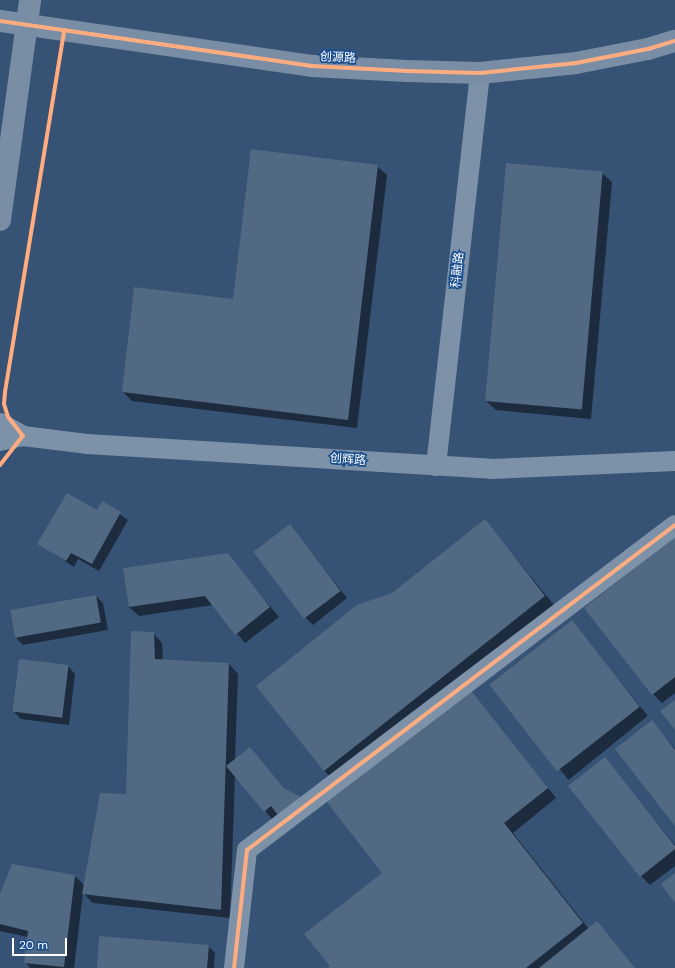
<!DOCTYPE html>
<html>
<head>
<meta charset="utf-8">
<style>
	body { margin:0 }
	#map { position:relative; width:675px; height:968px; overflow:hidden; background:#365274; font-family:"DM Sans","Noto Sans SC",sans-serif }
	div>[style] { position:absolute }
	.shadow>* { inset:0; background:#0007; transform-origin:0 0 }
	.building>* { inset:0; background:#526984; transform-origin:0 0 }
	.street>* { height:20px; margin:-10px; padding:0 10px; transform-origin:10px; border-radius:10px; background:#7d92a8 }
	.secondary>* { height:22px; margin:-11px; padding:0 11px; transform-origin:11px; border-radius:11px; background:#798da4 }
	.cycleway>* { height:4px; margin:-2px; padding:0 2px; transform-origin:2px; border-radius:2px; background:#ffac80 }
	span { translate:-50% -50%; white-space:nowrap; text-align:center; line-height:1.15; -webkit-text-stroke:3.5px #1b4f8f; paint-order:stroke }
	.street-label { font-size:12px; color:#fff }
	.scale { position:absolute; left:12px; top:938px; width:55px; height:18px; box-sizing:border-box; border:2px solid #fff; border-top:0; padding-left:5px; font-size:12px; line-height:14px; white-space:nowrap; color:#fff; -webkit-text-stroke:3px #1b4f8f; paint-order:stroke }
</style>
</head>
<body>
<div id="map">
	<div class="shadow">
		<i style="clip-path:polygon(377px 166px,387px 175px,357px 428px,132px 401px,123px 392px,234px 300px)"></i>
		<i style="clip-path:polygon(602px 173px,612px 182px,591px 419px,496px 410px,486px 401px)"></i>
		<i style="clip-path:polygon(102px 502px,128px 520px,99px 571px,78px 559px,74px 567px,39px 544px,97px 512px)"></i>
		<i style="clip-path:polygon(485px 521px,554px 605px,334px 780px,324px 771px,392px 594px)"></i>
		<i style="clip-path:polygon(290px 526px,347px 598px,313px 625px,306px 618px)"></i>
		<i style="clip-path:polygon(675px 537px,675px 693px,662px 703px,653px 694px)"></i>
		<i style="clip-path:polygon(227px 554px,279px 617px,245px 643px,213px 605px,139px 616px,129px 607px)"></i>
		<i style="clip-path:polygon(96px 596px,103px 603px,108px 630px,23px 645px,16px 638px)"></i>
		<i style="left:571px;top:621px;width:122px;height:102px;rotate:51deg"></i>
		<i style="clip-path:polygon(153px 633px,162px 643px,163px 660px,229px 664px,238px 674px,235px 760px,250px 748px,286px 790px,278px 813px,272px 819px,235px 775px,230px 918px,93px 903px,83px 893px,74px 968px,30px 968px,26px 963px,28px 937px,0 931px,0 897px,74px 875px,85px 886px,127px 795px)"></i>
		<i style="clip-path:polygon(68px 666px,75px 674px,69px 725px,21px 719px,14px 712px)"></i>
		<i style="clip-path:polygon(469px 690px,556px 798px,513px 833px,589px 929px,596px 922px,635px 968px,329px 968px,384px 873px)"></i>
		<i style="clip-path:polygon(652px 722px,675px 749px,675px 824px)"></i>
		<i style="clip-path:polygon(605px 759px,675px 845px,675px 866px,650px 885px,641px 876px)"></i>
		<i style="clip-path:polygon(208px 946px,215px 953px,214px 968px,98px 968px)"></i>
	</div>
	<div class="building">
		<i style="clip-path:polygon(251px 149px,378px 165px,348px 420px,122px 392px,134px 287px,233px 299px)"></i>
		<i style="left:506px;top:163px;width:97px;height:239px;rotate:5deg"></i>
		<i style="clip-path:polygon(67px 493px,97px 510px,102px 501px,121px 512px,92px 564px,71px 553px,66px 561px,37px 544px)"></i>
		<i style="clip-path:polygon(485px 519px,545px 596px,324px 771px,256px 686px,357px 605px,392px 593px)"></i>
		<i style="left:290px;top:524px;width:84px;height:46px;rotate:53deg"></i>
		<i style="clip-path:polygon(675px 536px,675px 677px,652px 695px,584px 608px)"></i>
		<i style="clip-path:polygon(228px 553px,270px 607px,235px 635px,205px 596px,129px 607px,123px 568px)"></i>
		<i style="left:96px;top:595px;width:28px;height:87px;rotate:80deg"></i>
		<i style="left:572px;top:620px;width:110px;height:105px;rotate:52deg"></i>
		<i style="clip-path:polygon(131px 631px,154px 632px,155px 659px,229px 663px,221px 910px,82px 894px,100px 793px,126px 794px)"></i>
		<i style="left:19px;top:659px;width:50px;height:53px;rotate:7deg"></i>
		<i style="clip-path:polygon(469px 688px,548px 788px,504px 823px,583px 923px,526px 968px,327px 968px,330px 966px,304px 934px,382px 873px,326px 801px)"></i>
		<i style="clip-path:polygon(675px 700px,675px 730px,660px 711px)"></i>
		<i style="clip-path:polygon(652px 720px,675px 750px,675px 826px,615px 749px)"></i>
		<i style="clip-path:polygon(250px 747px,284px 788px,305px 799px,281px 819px,271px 806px,264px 812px,226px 766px)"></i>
		<i style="clip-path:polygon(605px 757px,675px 846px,675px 849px,640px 877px,568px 786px)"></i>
		<i style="clip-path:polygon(12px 864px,75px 875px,64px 967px,24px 963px,28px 931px,0 924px,0 894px)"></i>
		<i style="clip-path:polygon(675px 873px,675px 903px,661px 884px)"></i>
		<i style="clip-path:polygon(597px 921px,635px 968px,539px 968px)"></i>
		<i style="clip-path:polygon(99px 936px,209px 945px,207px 968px,97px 968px)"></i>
	</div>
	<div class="street">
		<i style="left:0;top:423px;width:26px;rotate:29deg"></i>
		<i style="left:23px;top:436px;width:24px;rotate:168deg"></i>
		<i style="left:23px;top:436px;width:64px;rotate:7.1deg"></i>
		<i style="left:87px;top:444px;width:405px;rotate:3.5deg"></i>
		<i style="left:491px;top:469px;width:184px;rotate:-2.5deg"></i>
		<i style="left:436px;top:466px;width:395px;rotate:-83.6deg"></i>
		<i style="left:234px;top:968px;width:119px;rotate:-83.7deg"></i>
		<i style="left:247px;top:850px;width:537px;rotate:-37.21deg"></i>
	</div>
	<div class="secondary">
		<i style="left:0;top:21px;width:315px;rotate:8.2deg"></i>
		<i style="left:312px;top:66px;width:95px;rotate:3deg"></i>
		<i style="left:407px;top:71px;width:73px;rotate:1.6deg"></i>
		<i style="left:480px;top:73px;width:97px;rotate:-5.9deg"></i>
		<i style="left:576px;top:63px;width:73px;rotate:-11deg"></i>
		<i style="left:648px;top:49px;width:28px;rotate:-17deg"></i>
		<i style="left:0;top:220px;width:222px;rotate:-82.2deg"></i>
	</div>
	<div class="cycleway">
		<i style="left:0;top:21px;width:315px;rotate:8.2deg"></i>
		<i style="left:312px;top:66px;width:95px;rotate:3deg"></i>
		<i style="left:407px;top:71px;width:73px;rotate:1.6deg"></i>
		<i style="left:480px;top:73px;width:97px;rotate:-5.9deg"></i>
		<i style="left:576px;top:63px;width:73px;rotate:-11deg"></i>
		<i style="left:648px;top:49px;width:28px;rotate:-17deg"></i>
		<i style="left:0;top:465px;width:37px;rotate:-52deg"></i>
		<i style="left:23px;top:436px;width:24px;rotate:-128deg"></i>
		<i style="left:8px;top:417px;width:14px;rotate:-107deg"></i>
		<i style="left:4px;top:404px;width:12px;rotate:-85deg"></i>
		<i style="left:5px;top:392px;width:367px;rotate:-80.7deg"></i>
		<i style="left:234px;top:968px;width:119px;rotate:-83.7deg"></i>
		<i style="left:247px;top:850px;width:537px;rotate:-37.21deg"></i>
	</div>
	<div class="street-label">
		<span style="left:338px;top:58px;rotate:3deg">创源路</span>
		<span style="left:458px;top:270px;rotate:-84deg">科融路</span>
		<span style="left:348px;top:460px;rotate:4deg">创辉路</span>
	</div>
	<div class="scale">20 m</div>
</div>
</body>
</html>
